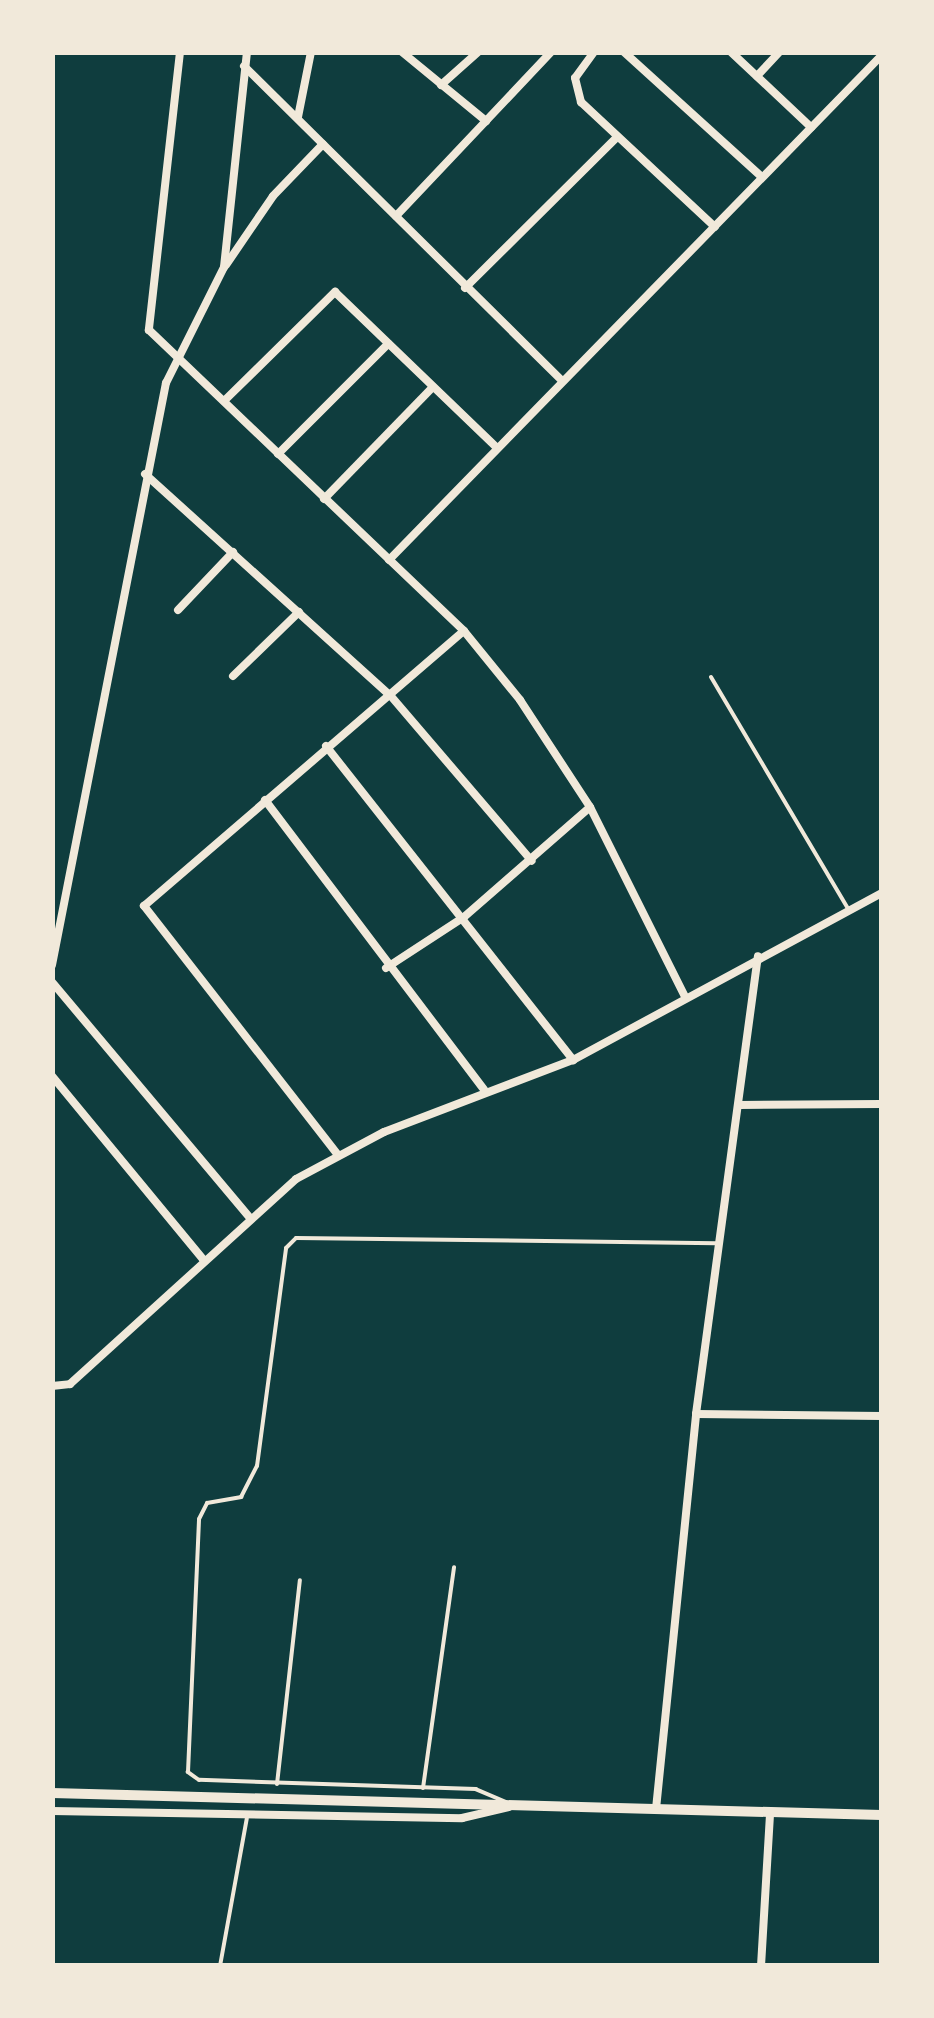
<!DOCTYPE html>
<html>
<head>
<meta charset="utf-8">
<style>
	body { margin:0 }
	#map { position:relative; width:934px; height:2018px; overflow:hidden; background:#0f3d3e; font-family:Quicksand,sans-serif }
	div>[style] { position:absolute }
	.service>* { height:4px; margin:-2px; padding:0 2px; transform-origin:2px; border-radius:2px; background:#f1e9da }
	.minor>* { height:8px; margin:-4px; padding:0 4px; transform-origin:4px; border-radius:4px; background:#f1e9da }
	.tertiary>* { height:10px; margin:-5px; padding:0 5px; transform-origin:5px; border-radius:5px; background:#f1e9da }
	span { translate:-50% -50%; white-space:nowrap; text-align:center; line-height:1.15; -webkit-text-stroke:10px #f1e9da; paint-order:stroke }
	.frame { position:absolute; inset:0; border:55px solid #f1e9da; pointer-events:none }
</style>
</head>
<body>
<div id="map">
	<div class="service">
		<i style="left:711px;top:677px;width:269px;rotate:59.4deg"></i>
		<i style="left:277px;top:1784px;width:205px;rotate:-83.6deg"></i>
		<i style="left:423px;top:1788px;width:223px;rotate:-82deg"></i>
		<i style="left:506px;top:1802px;width:33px;rotate:-157deg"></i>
		<i style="left:476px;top:1789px;width:277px;rotate:-178.1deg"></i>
		<i style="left:199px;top:1780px;width:14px;rotate:-144deg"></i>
		<i style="left:188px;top:1772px;width:253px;rotate:-87.5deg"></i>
		<i style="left:199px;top:1519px;width:18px;rotate:-63deg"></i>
		<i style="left:207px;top:1503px;width:35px;rotate:-10deg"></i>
		<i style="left:241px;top:1497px;width:35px;rotate:-63deg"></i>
		<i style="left:257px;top:1466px;width:220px;rotate:-82.4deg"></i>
		<i style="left:286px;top:1248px;width:14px;rotate:-45deg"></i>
		<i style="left:296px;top:1238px;width:420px;rotate:0.7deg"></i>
		<i style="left:220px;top:1966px;width:150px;rotate:-79.7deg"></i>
	</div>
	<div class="minor">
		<i style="left:180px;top:52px;width:280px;rotate:96.4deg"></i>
		<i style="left:149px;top:330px;width:436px;rotate:43.7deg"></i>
		<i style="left:464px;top:631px;width:89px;rotate:50.9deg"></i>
		<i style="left:520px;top:700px;width:128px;rotate:56.8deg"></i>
		<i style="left:590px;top:807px;width:212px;rotate:63.4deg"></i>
		<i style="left:402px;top:52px;width:109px;rotate:39.4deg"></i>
		<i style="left:594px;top:52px;width:32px;rotate:126deg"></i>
		<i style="left:575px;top:78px;width:25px;rotate:76deg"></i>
		<i style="left:581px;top:102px;width:183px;rotate:43deg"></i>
		<i style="left:624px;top:52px;width:186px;rotate:42.2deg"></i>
		<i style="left:731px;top:52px;width:110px;rotate:43.2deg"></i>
		<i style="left:244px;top:66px;width:445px;rotate:44.7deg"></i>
		<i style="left:757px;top:76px;width:33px;rotate:-47deg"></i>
		<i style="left:441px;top:85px;width:50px;rotate:-41.7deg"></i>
		<i style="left:298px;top:117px;width:66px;rotate:-78.7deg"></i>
		<i style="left:396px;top:216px;width:226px;rotate:-46.6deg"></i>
		<i style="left:226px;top:265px;width:83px;rotate:-55.7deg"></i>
		<i style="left:273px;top:196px;width:72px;rotate:-46.1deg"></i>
		<i style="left:465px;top:288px;width:211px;rotate:-44.8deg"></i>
		<i style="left:224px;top:401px;width:156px;rotate:-44.5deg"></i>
		<i style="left:335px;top:292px;width:222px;rotate:43.9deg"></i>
		<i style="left:278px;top:454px;width:156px;rotate:-45deg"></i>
		<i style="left:145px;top:474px;width:330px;rotate:42.1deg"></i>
		<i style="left:390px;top:695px;width:218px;rotate:49.5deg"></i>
		<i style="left:324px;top:499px;width:153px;rotate:-45.8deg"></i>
		<i style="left:389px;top:560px;width:706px;rotate:-45.69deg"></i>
		<i style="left:178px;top:610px;width:80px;rotate:-46.5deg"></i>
		<i style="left:233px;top:676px;width:92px;rotate:-44.1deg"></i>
		<i style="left:326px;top:746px;width:400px;rotate:51.8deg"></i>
		<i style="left:265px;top:800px;width:363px;rotate:52.9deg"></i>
		<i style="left:52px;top:965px;width:593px;rotate:-78.92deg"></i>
		<i style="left:166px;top:383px;width:130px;rotate:-63.4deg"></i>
		<i style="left:224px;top:267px;width:216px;rotate:-83.9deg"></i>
		<i style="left:386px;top:968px;width:93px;rotate:-33.2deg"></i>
		<i style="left:464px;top:917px;width:167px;rotate:-41.1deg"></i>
		<i style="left:52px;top:982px;width:307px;rotate:50deg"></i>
		<i style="left:52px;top:1076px;width:237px;rotate:50.5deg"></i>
		<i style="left:739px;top:1105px;width:143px;rotate:-0.4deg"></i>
		<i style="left:338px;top:1155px;width:316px;rotate:-127.9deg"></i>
		<i style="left:144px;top:906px;width:422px;rotate:-40.7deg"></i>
		<i style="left:52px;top:1386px;width:18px;rotate:-6deg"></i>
		<i style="left:70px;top:1384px;width:305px;rotate:-42.2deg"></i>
		<i style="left:296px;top:1179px;width:100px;rotate:-28.1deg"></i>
		<i style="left:384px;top:1132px;width:202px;rotate:-20.9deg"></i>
		<i style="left:573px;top:1060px;width:351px;rotate:-28.4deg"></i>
		<i style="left:696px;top:1414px;width:186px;rotate:0.6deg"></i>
		<i style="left:656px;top:1809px;width:397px;rotate:-84.2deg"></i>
		<i style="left:696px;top:1414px;width:462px;rotate:-82.3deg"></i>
		<i style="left:52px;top:1811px;width:410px;rotate:1deg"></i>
		<i style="left:462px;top:1818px;width:48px;rotate:-13.2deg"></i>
		<i style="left:761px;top:1966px;width:151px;rotate:-86.6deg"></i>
	</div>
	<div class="tertiary">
		<i style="left:52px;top:1793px;width:830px;rotate:1.52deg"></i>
	</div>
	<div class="frame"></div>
</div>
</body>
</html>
